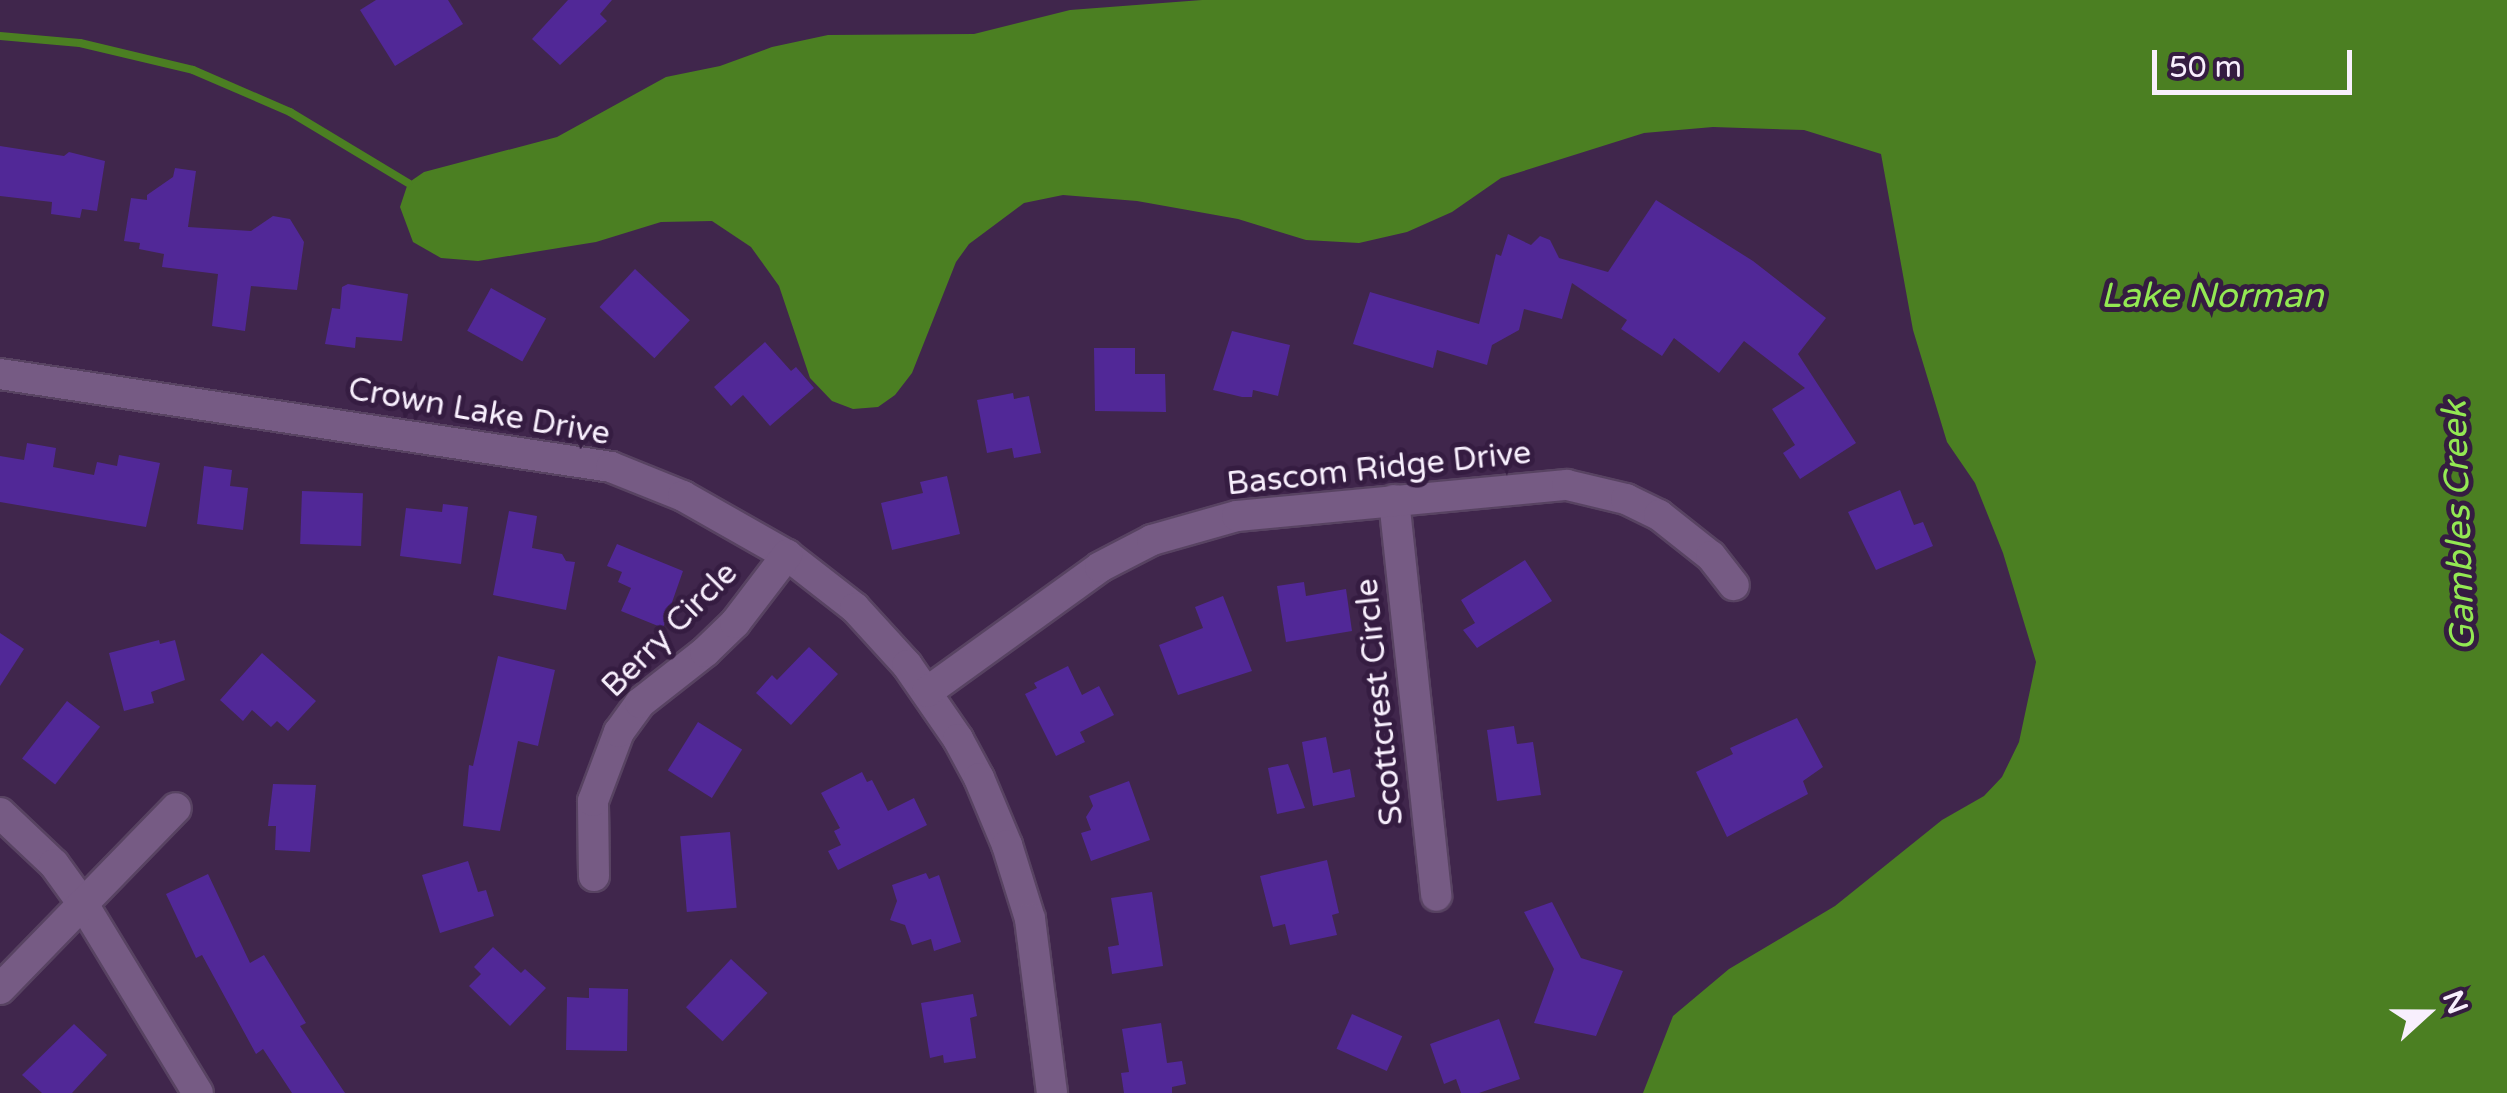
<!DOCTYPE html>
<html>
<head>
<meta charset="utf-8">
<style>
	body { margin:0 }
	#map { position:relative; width:2507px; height:1093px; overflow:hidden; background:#40264c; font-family:"Varela Round",sans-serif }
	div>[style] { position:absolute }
	.water>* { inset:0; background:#4b7f22 }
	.stream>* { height:8px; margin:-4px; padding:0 4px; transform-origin:4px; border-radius:4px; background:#4b7f22 }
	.building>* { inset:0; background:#512897; transform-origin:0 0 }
	.roads { filter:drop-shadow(2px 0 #584362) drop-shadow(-2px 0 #584362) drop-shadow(0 2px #584362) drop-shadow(0 -2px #584362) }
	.minor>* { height:30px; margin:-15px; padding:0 15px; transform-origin:15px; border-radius:15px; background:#765b84 }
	span { translate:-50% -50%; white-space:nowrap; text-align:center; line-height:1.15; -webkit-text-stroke:10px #351c41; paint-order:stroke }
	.street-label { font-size:32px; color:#f8effd }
	.water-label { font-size:35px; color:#93e853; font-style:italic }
	.north { position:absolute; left:2377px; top:963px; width:100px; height:100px; -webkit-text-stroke:8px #351c41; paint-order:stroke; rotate:69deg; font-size:28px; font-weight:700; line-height:40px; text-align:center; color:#f8effd }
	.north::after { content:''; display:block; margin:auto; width:35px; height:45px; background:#f8effd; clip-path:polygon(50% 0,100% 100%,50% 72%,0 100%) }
	.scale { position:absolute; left:2152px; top:50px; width:200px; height:45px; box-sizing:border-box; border:5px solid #f8effd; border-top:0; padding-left:12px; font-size:30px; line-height:35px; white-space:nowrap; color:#f8effd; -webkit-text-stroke:8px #351c41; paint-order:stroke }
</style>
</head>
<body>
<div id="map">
	<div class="water">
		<i style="clip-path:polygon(1202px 0,2507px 0,2507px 1093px,1643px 1093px,1673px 1016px,1729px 969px,1835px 906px,1942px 820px,1984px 796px,2002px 777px,2019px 742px,2036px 662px,2003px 553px,1975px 483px,1947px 442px,1913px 330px,1881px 154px,1804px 130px,1713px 127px,1644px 133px,1501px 178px,1452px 212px,1407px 232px,1359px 243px,1306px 240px,1238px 219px,1137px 201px,1063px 195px,1024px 203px,969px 244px,956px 262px,912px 373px,895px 395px,878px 407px,853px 409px,832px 401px,810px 378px,779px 286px,751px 247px,712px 221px,661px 222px,596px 242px,478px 261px,441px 258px,413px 242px,400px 207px,408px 183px,424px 172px,557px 137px,666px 77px,720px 66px,772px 47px,828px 35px,974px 34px,1070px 10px)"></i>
	</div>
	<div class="stream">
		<i style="left:0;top:36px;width:80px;rotate:5deg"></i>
		<i style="left:80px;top:43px;width:116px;rotate:13.4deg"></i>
		<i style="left:193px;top:70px;width:106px;rotate:23.4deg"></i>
		<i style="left:290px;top:112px;width:138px;rotate:31deg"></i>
	</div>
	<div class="building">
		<i style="clip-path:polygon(376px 0,448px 0,463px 24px,395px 66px,360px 10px)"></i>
		<i style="clip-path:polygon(568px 0,612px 0,600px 14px,607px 21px,560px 65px,532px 39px)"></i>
		<i style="clip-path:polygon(0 146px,64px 156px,69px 152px,105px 161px,97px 211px,82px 209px,80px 218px,51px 214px,52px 202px,0 196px)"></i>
		<i style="clip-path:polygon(175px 168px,196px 171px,188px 227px,251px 231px,273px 216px,290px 219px,304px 242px,297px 290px,251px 286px,245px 331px,212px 326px,218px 274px,162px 267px,164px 254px,139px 249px,140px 243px,124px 241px,131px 198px,147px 200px,147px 195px,173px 177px)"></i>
		<i style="clip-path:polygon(1656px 200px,1753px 261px,1826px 318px,1798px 354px,1856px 443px,1800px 479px,1783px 453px,1795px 445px,1772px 409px,1805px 388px,1744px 341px,1719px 373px,1674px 338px,1662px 356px,1621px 329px,1627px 320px,1572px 283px,1562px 319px,1524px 309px,1519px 330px,1492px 345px,1487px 365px,1437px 350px,1433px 368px,1353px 344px,1370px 292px,1479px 324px,1496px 254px,1501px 256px,1508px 234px,1531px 245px,1540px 236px,1550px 240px,1559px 258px,1608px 272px)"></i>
		<i style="left:635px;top:269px;width:75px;height:52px;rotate:43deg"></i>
		<i style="clip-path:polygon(348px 284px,408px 294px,402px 341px,356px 337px,355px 348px,325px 344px,332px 308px,340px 309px,342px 287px)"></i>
		<i style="left:491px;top:288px;width:63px;height:49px;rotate:29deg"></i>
		<i style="clip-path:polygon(1232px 331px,1290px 345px,1278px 396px,1253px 390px,1252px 397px,1242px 397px,1213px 390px)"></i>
		<i style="clip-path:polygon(765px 342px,791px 371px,796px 367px,814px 388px,770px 426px,743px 395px,731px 406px,714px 387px)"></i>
		<i style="clip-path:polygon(1094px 348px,1135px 348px,1135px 374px,1165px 374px,1166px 412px,1095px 411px)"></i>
		<i style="clip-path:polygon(1013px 393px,1014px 399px,1029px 396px,1041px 453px,1014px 458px,1012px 448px,987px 453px,977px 400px)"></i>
		<i style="clip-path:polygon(27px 443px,56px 448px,53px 467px,94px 475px,97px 462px,117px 466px,119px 455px,160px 463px,146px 527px,0 502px,0 456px,24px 460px)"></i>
		<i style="clip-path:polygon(204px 466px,232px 470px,230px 486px,248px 488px,243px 530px,197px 524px)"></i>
		<i style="clip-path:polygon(947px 476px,960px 534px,892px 550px,881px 503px,923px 493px,920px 482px)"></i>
		<i style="clip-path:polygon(1900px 490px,1914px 525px,1923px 522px,1933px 546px,1876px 570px,1848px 512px)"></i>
		<i style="left:302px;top:491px;width:61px;height:53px;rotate:2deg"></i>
		<i style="clip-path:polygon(443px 504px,468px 507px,461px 564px,400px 556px,406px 508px,442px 512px)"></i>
		<i style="clip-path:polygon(509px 511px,537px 516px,532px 548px,562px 554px,566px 561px,575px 562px,566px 610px,493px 595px)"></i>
		<i style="clip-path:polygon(617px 544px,683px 571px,663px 628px,621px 611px,631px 588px,618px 582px,622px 572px,607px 566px)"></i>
		<i style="clip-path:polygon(1525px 560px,1552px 601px,1477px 648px,1463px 630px,1475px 623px,1461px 600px)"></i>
		<i style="clip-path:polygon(1304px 582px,1306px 596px,1346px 589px,1352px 631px,1286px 642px,1277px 586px)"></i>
		<i style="clip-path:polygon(1223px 596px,1252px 671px,1178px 695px,1159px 645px,1203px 628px,1195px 607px)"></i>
		<i style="clip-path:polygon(0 633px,24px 649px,0 686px)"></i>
		<i style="clip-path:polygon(159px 640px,160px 644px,175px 640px,185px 680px,151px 692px,154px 703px,124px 711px,109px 653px)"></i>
		<i style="clip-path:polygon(809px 647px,838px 674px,791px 725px,756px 693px,772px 675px,777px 680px)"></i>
		<i style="clip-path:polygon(262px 653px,316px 701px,288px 731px,277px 721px,271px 727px,252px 710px,243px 721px,220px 700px)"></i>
		<i style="clip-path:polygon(498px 656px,555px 670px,538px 746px,518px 741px,500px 831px,463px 826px,469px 765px,473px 766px)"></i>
		<i style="clip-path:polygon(1068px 666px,1082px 695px,1099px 686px,1114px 715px,1080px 732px,1085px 742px,1056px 756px,1025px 694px,1037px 688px,1034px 683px)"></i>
		<i style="left:67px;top:701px;width:42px;height:73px;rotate:38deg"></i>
		<i style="clip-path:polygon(1797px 718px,1823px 767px,1803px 781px,1808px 794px,1727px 837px,1696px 772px,1733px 754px,1730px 748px)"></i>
		<i style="left:698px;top:722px;width:52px;height:57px;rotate:32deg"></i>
		<i style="clip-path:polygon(1514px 726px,1517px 744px,1533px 742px,1541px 795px,1497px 801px,1487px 730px)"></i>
		<i style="clip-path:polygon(1326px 737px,1333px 773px,1350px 769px,1355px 797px,1313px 806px,1302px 742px)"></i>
		<i style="clip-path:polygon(1288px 764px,1305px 808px,1277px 814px,1268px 768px)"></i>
		<i style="clip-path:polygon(862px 772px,867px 782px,872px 780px,888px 811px,914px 798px,927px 825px,838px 870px,828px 851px,841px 845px,834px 831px,840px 828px,821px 793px)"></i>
		<i style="clip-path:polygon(1129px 781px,1150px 840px,1091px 861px,1081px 833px,1091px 830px,1086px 817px,1093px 806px,1089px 796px)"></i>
		<i style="clip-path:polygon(273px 784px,316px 785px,310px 852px,275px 850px,276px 826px,268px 826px)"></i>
		<i style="left:730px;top:832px;width:76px;height:50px;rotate:85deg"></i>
		<i style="clip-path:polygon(1327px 860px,1339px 913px,1332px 915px,1337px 935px,1290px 945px,1285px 924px,1273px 927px,1260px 876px)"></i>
		<i style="clip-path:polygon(468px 861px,478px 892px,486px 890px,494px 916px,440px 933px,422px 875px)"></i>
		<i style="clip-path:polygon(926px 873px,929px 879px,939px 875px,961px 942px,934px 951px,931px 939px,912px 945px,905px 925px,890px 920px,897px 901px,892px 885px)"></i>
		<i style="clip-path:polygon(208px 874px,250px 963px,264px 955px,306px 1023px,300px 1026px,345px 1093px,292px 1093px,263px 1049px,256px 1054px,202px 955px,196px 958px,166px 894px)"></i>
		<i style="clip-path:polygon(1152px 892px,1163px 966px,1112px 974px,1108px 947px,1119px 945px,1111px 898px)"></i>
		<i style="clip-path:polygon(1552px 902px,1581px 958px,1623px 971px,1596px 1036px,1534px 1023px,1554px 969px,1524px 912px)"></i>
		<i style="clip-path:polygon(493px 947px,521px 973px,525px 969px,546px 988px,510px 1026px,469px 986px,481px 974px,474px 967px)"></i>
		<i style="left:731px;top:959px;width:50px;height:66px;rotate:43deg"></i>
		<i style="clip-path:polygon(589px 988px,628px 989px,627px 1051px,566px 1050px,567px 997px,589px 998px)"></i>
		<i style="clip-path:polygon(973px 994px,977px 1016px,970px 1018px,976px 1058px,944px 1063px,943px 1055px,930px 1058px,921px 1003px)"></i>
		<i style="left:1352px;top:1014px;width:55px;height:38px;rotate:24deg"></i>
		<i style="clip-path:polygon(1499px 1019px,1520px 1079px,1479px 1093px,1461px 1093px,1456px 1079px,1444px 1084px,1430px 1044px)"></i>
		<i style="clip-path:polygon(1161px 1023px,1167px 1063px,1182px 1061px,1186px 1084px,1172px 1087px,1172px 1093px,1124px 1093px,1121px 1073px,1129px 1072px,1122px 1029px)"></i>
		<i style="clip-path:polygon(74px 1024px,107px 1055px,72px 1093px,42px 1093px,22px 1075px)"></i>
	</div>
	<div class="roads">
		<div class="minor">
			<i style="left:0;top:374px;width:618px;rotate:8.65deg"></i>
			<i style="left:611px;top:467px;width:78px;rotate:21.9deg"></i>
			<i style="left:683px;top:496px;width:120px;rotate:29.6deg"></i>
			<i style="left:787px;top:555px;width:86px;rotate:37.9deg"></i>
			<i style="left:855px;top:608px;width:77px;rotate:47.6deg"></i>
			<i style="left:907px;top:665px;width:90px;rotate:55.4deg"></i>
			<i style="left:958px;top:739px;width:44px;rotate:61.7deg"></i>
			<i style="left:979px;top:778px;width:73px;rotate:67.3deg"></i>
			<i style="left:1007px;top:845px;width:77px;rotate:72.7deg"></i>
			<i style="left:1030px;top:919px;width:175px;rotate:82.8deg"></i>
			<i style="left:1394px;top:500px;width:398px;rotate:83.9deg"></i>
			<i style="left:927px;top:692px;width:213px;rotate:-35.8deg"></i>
			<i style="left:1100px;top:567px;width:59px;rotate:-27.4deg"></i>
			<i style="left:1152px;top:540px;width:88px;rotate:-15.8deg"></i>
			<i style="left:1237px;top:516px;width:331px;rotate:-5.4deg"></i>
			<i style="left:1567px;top:485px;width:61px;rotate:13.3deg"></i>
			<i style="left:1626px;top:499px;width:37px;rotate:26deg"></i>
			<i style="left:1659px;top:515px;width:66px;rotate:38.3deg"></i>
			<i style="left:1711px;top:556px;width:37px;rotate:52deg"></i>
			<i style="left:0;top:813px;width:74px;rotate:43.4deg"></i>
			<i style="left:54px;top:864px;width:49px;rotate:54.1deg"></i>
			<i style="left:83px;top:904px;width:221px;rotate:58.7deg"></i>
			<i style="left:594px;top:876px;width:75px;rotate:-90.8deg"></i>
			<i style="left:593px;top:801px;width:74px;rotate:-69.4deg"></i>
			<i style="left:619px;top:732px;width:36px;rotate:-54deg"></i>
			<i style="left:640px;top:703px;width:83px;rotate:-38.1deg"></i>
			<i style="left:705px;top:652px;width:42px;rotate:-44deg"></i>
			<i style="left:735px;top:623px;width:86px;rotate:-52.6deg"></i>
			<i style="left:0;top:989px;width:252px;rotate:-45.8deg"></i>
		</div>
	</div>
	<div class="street-label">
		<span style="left:479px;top:412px;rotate:10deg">Crown Lake Drive</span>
		<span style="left:1379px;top:469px;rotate:-6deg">Bascom Ridge Drive</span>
		<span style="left:670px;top:630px;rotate:-45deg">Berry Circle</span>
		<span style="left:1380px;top:702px;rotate:-96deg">Scottcrest Circle</span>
	</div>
	<div class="water-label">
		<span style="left:2212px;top:296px">Lake Norman</span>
		<span style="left:2459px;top:526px;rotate:-92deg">Gambles Creek</span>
	</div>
	<div class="north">N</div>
	<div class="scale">50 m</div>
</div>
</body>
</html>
